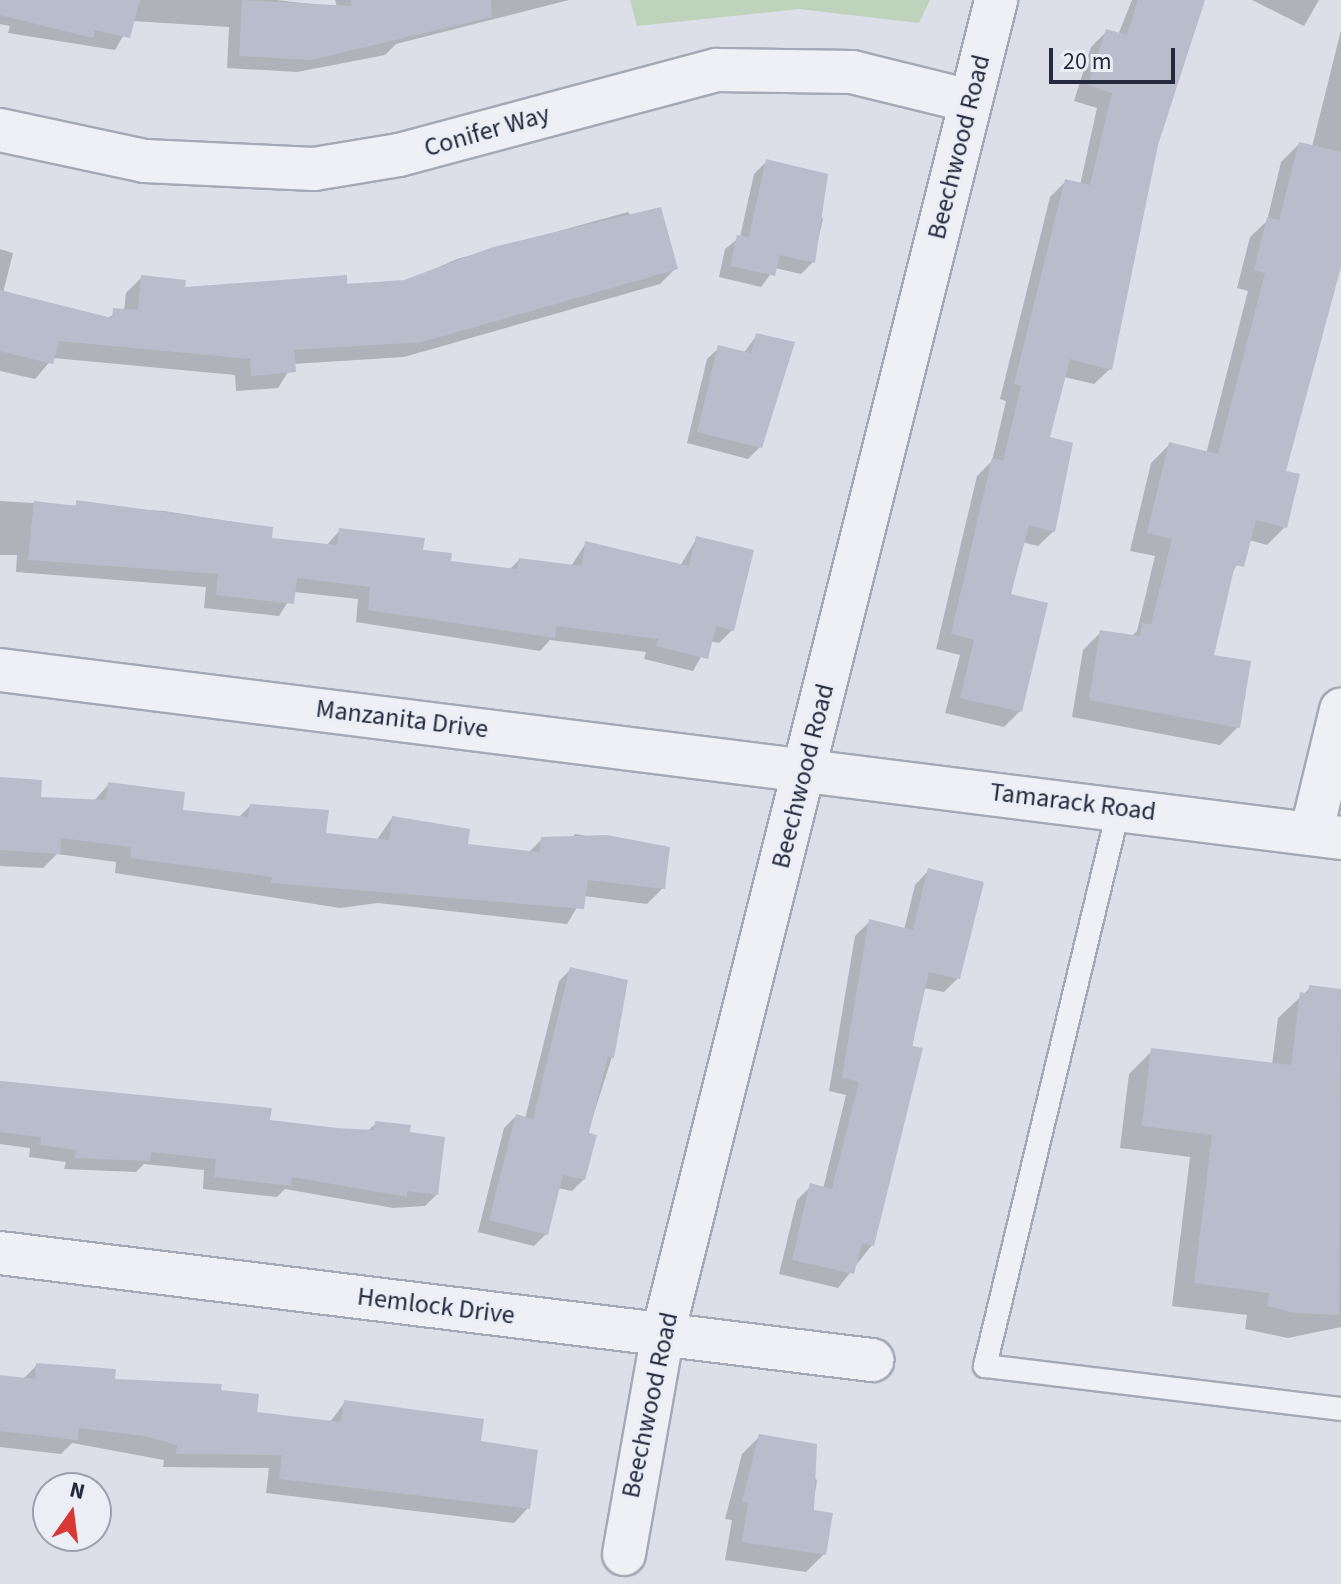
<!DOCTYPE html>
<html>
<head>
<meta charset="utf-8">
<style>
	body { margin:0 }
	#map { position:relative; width:1341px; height:1584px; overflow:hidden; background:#dcdfe8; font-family:"Source Sans 3",sans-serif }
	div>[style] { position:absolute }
	.green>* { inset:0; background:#bed2bc }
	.shadow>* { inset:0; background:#0003 }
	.building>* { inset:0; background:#b9bdcb }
	.roads { filter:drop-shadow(2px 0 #a5a9b5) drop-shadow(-2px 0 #a5a9b5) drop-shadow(0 2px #a5a9b5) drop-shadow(0 -2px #a5a9b5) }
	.service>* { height:22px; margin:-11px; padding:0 11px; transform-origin:11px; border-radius:11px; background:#eff0f6 }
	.minor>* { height:42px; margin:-21px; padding:0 21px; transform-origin:21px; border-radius:21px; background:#eff0f6 }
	span { translate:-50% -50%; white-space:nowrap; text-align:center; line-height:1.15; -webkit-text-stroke:6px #ebeef5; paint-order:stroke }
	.street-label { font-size:26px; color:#252a3f }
	.north { position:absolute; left:32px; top:1472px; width:80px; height:80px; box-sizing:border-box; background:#ebeef5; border:2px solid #9ca0ac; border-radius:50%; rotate:14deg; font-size:22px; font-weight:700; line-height:32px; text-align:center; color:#252a3f }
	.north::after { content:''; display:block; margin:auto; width:28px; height:36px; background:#d93734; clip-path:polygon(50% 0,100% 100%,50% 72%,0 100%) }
	.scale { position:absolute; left:1049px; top:48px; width:126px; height:36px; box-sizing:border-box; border:4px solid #252a3f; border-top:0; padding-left:10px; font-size:24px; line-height:28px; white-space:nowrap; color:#252a3f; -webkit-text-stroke:6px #ebeef5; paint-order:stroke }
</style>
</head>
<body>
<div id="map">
	<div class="green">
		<i style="clip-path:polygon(630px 0,930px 0,919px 23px,799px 9px,637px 26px)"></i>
	</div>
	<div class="shadow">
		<i style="clip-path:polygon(0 0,277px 0,337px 7px,335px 0,569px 0,396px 44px,385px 55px,297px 72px,227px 68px,229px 27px,132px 21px,115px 50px,8px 33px,10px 26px,0 24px)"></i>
		<i style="clip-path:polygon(1132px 0,1179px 0,1156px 145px,1110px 369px,1094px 384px,1064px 377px,1048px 439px,1054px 531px,1038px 546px,1022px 542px,1009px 596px,1020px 711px,1004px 727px,945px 713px,960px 655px,936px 649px,977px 476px,992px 461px,1006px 401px,1000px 399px,1050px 197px,1066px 181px,1080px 185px,1097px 108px,1074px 101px,1091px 47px,1107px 31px,1118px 35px)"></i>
		<i style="clip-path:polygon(1252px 0,1319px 0,1304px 26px)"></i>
		<i style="clip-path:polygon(1341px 30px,1341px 242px,1284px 473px,1285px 527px,1267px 545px,1249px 540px,1230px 578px,1212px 657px,1238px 727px,1220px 745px,1072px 717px,1083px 650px,1101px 632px,1131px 637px,1137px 631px,1155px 556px,1130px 551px,1151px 463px,1169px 445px,1206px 454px,1248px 291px,1237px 288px,1250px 237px,1267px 221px,1281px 162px,1299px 144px,1312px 147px)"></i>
		<i style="clip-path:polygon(766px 162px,823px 219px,813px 262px,801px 274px,775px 268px,761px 287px,719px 277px,725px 249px,740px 237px,754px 174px)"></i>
		<i style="clip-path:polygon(628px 212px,676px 268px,660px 284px,404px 357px,293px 364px,278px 388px,236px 391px,235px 375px,53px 358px,35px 379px,0 371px,0 249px,13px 253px,3px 293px,106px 318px,124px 311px,126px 293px,142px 277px,183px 289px,405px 282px,457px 259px)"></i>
		<i style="clip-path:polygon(757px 335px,793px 344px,760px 447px,748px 459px,687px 443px,707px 359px,719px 348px,743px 354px)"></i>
		<i style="clip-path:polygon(0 501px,164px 511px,271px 528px,270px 540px,326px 546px,340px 530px,449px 563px,509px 570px,519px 560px,571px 566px,586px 543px,680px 566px,697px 538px,732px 630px,719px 643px,710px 641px,693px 671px,644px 659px,646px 652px,550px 640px,540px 651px,356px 622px,358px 599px,294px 592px,279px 616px,204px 608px,206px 587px,16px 572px,17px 555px,0 555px)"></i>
		<i style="clip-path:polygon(0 779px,39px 799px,93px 802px,109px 784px,180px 812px,238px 818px,250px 806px,324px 834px,376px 841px,392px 818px,466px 846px,528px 853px,541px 840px,567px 843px,575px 834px,667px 849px,663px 888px,647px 904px,584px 896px,567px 924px,378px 903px,340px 908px,115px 873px,116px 862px,57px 854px,43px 868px,0 866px)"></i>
		<i style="clip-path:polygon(929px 870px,958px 978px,944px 992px,924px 988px,872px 1245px,838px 1288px,779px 1274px,797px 1200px,811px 1186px,823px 1189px,846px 1095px,829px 1091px,855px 936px,869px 922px,904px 930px,915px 885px)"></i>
		<i style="clip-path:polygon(571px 969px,612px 1057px,587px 1135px,584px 1179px,572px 1191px,558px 1188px,546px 1234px,534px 1246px,478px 1232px,504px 1128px,516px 1116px,525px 1119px,559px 981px)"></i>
		<i style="clip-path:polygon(1310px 988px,1341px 991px,1341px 1327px,1288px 1338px,1245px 1329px,1247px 1315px,1172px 1306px,1190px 1157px,1120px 1148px,1129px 1074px,1152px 1051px,1272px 1065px,1278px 1018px)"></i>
		<i style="clip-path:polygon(0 1081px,270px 1110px,268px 1122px,367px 1132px,376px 1123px,408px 1134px,437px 1194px,425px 1206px,393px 1208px,285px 1189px,277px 1197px,203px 1189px,204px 1170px,144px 1164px,136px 1172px,64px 1169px,66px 1162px,29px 1157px,30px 1148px,0 1144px)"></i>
		<i style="clip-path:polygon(37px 1365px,114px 1370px,113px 1381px,218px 1392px,255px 1414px,330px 1422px,345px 1402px,528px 1508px,514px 1523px,266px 1493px,269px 1468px,163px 1467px,164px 1460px,72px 1443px,61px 1454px,0 1447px,0 1377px,23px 1379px)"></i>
		<i style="clip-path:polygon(760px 1436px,817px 1480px,812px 1512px,824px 1554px,806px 1572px,725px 1560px,732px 1520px,725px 1519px,742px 1454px)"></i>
	</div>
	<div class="building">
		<i style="clip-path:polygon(0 0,140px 0,130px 38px,95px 30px,93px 38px,0 15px)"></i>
		<i style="clip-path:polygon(242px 0,352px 6px,350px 0,491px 0,492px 17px,311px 60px,239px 56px)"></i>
		<i style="clip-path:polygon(1138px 0,1205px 0,1158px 145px,1112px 370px,1070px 359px,1050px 437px,1073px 443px,1055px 532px,1029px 525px,1011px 594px,1048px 603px,1022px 712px,960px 698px,974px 640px,951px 634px,992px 458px,1003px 461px,1021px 386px,1014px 384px,1065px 179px,1090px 185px,1112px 93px,1088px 85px,1106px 29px,1127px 35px)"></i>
		<i style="clip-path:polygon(1299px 142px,1341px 152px,1341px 267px,1286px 471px,1300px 474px,1287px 528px,1256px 520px,1244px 567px,1235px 565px,1214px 655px,1251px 661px,1240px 728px,1089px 700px,1100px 630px,1140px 636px,1142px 623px,1151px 624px,1172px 539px,1147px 533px,1169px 442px,1218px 454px,1265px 273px,1254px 270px,1267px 217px,1279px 220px)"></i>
		<i style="clip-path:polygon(766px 159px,828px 174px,815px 263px,780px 255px,775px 276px,730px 266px,737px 235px,749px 237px)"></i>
		<i style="clip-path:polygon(661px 207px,678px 269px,422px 342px,294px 350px,296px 372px,251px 376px,250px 359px,59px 341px,53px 364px,0 351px,0 290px,112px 318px,113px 308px,138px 310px,141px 275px,186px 280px,185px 287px,347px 275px,347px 284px,404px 280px,493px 247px)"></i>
		<i style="clip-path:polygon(756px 333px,795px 342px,762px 448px,697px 432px,718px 345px,751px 353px)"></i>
		<i style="clip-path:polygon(76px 500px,273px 527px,272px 538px,337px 545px,339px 528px,425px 538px,423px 550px,452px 553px,451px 561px,517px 569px,519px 558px,582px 566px,585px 541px,689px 566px,696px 536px,754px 550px,734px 631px,716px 626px,708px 659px,656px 646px,658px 639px,556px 626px,555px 638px,368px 610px,370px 587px,297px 578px,294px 604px,216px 595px,218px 574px,28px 560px,34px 501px,76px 506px)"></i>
		<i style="clip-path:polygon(0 777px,42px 780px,41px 797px,106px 800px,108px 782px,185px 792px,183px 810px,248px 817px,250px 804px,329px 810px,326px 833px,389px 840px,392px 816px,470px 829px,468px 844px,539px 852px,541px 837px,607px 835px,670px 847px,665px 889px,588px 880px,584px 909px,271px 883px,272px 877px,130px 858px,131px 847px,61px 838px,60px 854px,0 850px)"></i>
		<i style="clip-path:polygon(928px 868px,984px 882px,960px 979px,929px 972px,912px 1046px,923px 1048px,874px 1246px,862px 1243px,854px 1274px,792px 1260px,810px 1183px,832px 1189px,859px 1082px,842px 1077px,869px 919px,913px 930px)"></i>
		<i style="clip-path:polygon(570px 967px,628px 980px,614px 1058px,608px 1056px,589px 1133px,597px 1135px,585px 1180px,563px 1175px,548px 1235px,489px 1220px,516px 1114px,533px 1119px)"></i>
		<i style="clip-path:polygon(1309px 985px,1341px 989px,1339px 1315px,1294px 1313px,1267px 1306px,1269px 1293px,1194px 1283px,1212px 1135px,1142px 1126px,1151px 1048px,1291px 1065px,1300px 992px,1308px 994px)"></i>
		<i style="clip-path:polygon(0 1081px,272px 1108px,270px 1120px,337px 1128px,374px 1130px,375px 1121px,411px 1125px,410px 1132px,445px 1137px,438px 1195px,407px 1191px,407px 1197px,292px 1177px,291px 1186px,214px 1177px,216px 1159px,151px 1152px,150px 1161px,75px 1158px,76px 1150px,40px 1145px,41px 1137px,0 1132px)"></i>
		<i style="clip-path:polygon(36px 1363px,116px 1369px,115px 1379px,222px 1384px,221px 1390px,259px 1394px,257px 1412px,341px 1422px,344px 1400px,484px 1419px,481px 1441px,538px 1450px,530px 1509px,279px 1479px,282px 1455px,176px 1454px,177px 1445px,144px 1436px,79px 1428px,77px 1440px,0 1431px,0 1375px,35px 1379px)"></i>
		<i style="clip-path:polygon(759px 1434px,817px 1444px,814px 1510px,833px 1513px,826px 1555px,742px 1542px,748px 1502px,742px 1502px)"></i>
	</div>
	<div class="roads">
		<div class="service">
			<i style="left:1119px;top:807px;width:575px;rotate:103.48deg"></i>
			<i style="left:985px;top:1366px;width:359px;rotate:6.9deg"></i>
		</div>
		<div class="minor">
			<i style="left:0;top:130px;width:148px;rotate:12.1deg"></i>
			<i style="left:145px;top:161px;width:169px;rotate:2.7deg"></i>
			<i style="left:314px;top:169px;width:86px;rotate:-9.4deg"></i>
			<i style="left:399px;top:155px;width:329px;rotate:-15deg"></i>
			<i style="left:717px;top:70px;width:135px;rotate:0.8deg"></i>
			<i style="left:852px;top:72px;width:122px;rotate:13.8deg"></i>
			<i style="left:0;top:670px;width:1351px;rotate:7.14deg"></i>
			<i style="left:1311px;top:834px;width:128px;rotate:-76.4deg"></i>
			<i style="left:0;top:1253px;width:879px;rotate:7deg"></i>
			<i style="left:624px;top:1554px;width:224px;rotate:-80deg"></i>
			<i style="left:663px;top:1333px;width:1374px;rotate:-75.97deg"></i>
		</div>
	</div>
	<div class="street-label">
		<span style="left:487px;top:131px;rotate:-16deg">Conifer Way</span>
		<span style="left:959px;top:147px;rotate:-76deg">Beechwood Road</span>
		<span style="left:402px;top:719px;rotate:7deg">Manzanita Drive</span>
		<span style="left:803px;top:776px;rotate:-76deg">Beechwood Road</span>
		<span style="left:1073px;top:802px;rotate:7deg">Tamarack Road</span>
		<span style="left:436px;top:1306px;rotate:7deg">Hemlock Drive</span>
		<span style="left:650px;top:1405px;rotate:-78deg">Beechwood Road</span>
	</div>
	<div class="north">N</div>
	<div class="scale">20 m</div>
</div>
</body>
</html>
